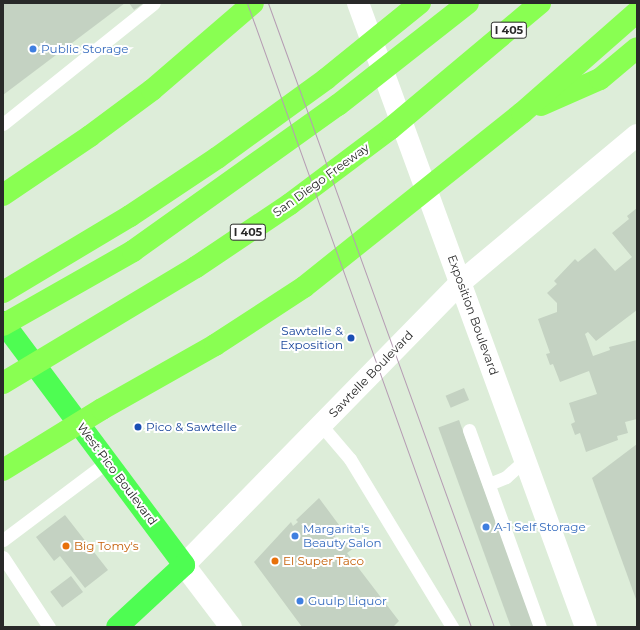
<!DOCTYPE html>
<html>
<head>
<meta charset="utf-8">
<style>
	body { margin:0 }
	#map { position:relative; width:640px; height:630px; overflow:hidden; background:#ddedd9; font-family:Montserrat,sans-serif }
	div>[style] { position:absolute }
	.building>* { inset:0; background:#c4d2c2; transform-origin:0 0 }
	.lane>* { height:13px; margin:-6.5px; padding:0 6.5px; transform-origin:6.5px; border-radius:6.5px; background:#fff }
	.street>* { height:22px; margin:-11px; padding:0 11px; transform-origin:11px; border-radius:11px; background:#fff }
	.secondary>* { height:22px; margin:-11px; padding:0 11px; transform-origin:11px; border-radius:11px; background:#fff }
	.primary>* { height:22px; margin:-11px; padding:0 11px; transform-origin:11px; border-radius:11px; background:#4efd52 }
	.highway>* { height:22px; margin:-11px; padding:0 11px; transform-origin:11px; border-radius:11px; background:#89ff52 }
	.tram>* { height:1px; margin:-0.5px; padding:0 0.5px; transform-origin:0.5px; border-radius:0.5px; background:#b59cb3 }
	.dots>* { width:11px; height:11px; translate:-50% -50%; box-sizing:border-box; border:2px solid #fff; border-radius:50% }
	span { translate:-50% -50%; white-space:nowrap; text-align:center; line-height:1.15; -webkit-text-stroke:4px #fff; paint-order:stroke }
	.shield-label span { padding:1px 3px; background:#fff; border:1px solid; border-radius:3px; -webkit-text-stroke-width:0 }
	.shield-label { font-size:11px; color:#292929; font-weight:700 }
	.shop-label { font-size:12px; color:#366cbe }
	.left { translate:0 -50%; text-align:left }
	.street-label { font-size:12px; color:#292929 }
	.transit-label { font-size:12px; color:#164399 }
	.right { translate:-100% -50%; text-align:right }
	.food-label { font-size:12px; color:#c56008 }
	.frame { position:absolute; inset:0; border:4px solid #292929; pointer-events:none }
</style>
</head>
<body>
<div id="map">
	<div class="building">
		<i style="clip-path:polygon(3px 3px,125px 3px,3px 95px)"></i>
		<i style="clip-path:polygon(129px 3px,144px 3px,134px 10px)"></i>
		<i style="clip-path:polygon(637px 208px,637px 310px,596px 341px,588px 332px,585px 334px,593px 356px,610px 350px,609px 347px,637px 340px,637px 419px,625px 422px,628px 433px,617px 436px,618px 440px,586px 452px,580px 433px,575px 435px,571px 424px,575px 422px,569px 403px,597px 394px,589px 371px,560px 382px,553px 364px,550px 365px,546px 354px,550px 353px,538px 319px,557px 312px,557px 303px,547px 293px,557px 284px,554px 281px,575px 259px,578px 262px,595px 248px,615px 271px,632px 257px,612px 233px,629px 219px,627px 216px)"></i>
		<i style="left:464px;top:388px;width:13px;height:20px;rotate:67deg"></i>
		<i style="left:459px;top:420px;width:220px;height:22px;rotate:70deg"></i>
		<i style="clip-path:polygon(637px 444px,637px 602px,592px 478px)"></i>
		<i style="clip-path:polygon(319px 498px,342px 529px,334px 535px,342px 546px,348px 541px,354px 548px,347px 553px,399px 621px,393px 627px,302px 627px,254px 562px,291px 522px,293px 526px,298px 522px,296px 520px)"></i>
		<i style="clip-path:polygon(65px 515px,108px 570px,85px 588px,60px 556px,54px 561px,36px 537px)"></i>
		<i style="left:71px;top:576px;width:20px;height:26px;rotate:53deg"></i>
	</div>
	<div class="lane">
		<i style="left:3px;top:124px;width:193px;rotate:-38.7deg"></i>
		<i style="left:321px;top:425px;width:45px;rotate:49.5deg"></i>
		<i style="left:350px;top:459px;width:197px;rotate:58.7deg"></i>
		<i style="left:469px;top:430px;width:209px;rotate:70.2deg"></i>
		<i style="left:489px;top:484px;width:18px;rotate:-22deg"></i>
		<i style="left:506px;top:477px;width:25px;rotate:-42deg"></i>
		<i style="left:3px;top:540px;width:130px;rotate:-36.9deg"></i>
		<i style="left:3px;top:557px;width:84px;rotate:56.7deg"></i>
	</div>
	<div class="street">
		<i style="left:358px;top:3px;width:664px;rotate:69.93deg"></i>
	</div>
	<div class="secondary">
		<i style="left:231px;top:627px;width:78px;rotate:-127.2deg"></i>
		<i style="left:184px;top:565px;width:396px;rotate:-45.6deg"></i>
		<i style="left:461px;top:282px;width:229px;rotate:-39.9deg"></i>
	</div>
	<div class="primary">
		<i style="left:3px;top:322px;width:303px;rotate:53.3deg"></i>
		<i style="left:184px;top:565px;width:91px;rotate:137.2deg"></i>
	</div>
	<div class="highway">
		<i style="left:541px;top:105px;width:64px;rotate:-23.8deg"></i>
		<i style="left:600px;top:79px;width:48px;rotate:-40deg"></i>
		<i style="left:3px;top:195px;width:105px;rotate:-34.1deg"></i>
		<i style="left:90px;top:136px;width:77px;rotate:-36.6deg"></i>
		<i style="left:152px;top:90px;width:133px;rotate:-40.7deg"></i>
		<i style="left:3px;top:292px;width:148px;rotate:-30.9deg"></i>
		<i style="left:130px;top:216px;width:105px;rotate:-33.7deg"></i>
		<i style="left:217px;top:158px;width:135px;rotate:-35.9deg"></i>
		<i style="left:326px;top:79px;width:121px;rotate:-39deg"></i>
		<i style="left:3px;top:325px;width:150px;rotate:-29.6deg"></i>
		<i style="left:133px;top:251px;width:252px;rotate:-35.5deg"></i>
		<i style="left:338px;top:105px;width:165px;rotate:-38.1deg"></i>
		<i style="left:3px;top:383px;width:225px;rotate:-31deg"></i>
		<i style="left:196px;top:267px;width:113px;rotate:-33.8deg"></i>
		<i style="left:290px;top:204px;width:125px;rotate:-36.9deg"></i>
		<i style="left:390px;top:129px;width:196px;rotate:-40deg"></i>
		<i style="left:3px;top:470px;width:116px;rotate:-31.6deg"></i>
		<i style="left:102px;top:409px;width:130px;rotate:-29.5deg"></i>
		<i style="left:215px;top:345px;width:106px;rotate:-33.1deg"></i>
		<i style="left:304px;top:287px;width:279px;rotate:-38.6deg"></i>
		<i style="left:522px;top:113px;width:153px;rotate:-41.3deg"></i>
	</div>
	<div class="tram">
		<i style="left:247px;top:3px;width:663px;rotate:70.25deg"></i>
		<i style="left:268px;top:3px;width:664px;rotate:70.09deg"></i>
	</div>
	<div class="dots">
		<i style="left:33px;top:49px;background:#3f7fe0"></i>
		<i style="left:351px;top:338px;background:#1a4fb4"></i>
		<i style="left:138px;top:427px;background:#1a4fb4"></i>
		<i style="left:486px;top:527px;background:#3f7fe0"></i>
		<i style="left:295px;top:536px;background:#3f7fe0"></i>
		<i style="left:66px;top:546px;background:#e8710a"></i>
		<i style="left:275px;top:561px;background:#e8710a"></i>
		<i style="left:300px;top:601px;background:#3f7fe0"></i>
	</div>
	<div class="shield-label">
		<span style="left:509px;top:30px">I 405</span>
		<span style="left:248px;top:232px">I 405</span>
	</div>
	<div class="shop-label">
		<span class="left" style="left:41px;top:49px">Public Storage</span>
		<span class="left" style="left:494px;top:527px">A-1 Self Storage</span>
		<span class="left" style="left:303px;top:536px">Margarita's<br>Beauty Salon</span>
		<span class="left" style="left:308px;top:601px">Guulp Liquor</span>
	</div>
	<div class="street-label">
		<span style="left:321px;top:180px;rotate:-36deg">San Diego Freeway</span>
		<span style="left:473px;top:315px;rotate:70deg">Exposition Boulevard</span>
		<span style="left:371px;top:374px;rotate:-46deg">Sawtelle Boulevard</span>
		<span style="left:117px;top:474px;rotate:53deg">West Pico Boulevard</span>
	</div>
	<div class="transit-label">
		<span class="right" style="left:343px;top:338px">Sawtelle &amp;<br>Exposition</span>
		<span class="left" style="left:146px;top:427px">Pico &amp; Sawtelle</span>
	</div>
	<div class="food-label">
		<span class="left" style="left:74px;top:546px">Big Tomy's</span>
		<span class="left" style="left:283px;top:561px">El Super Taco</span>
	</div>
	<div class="frame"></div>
</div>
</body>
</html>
